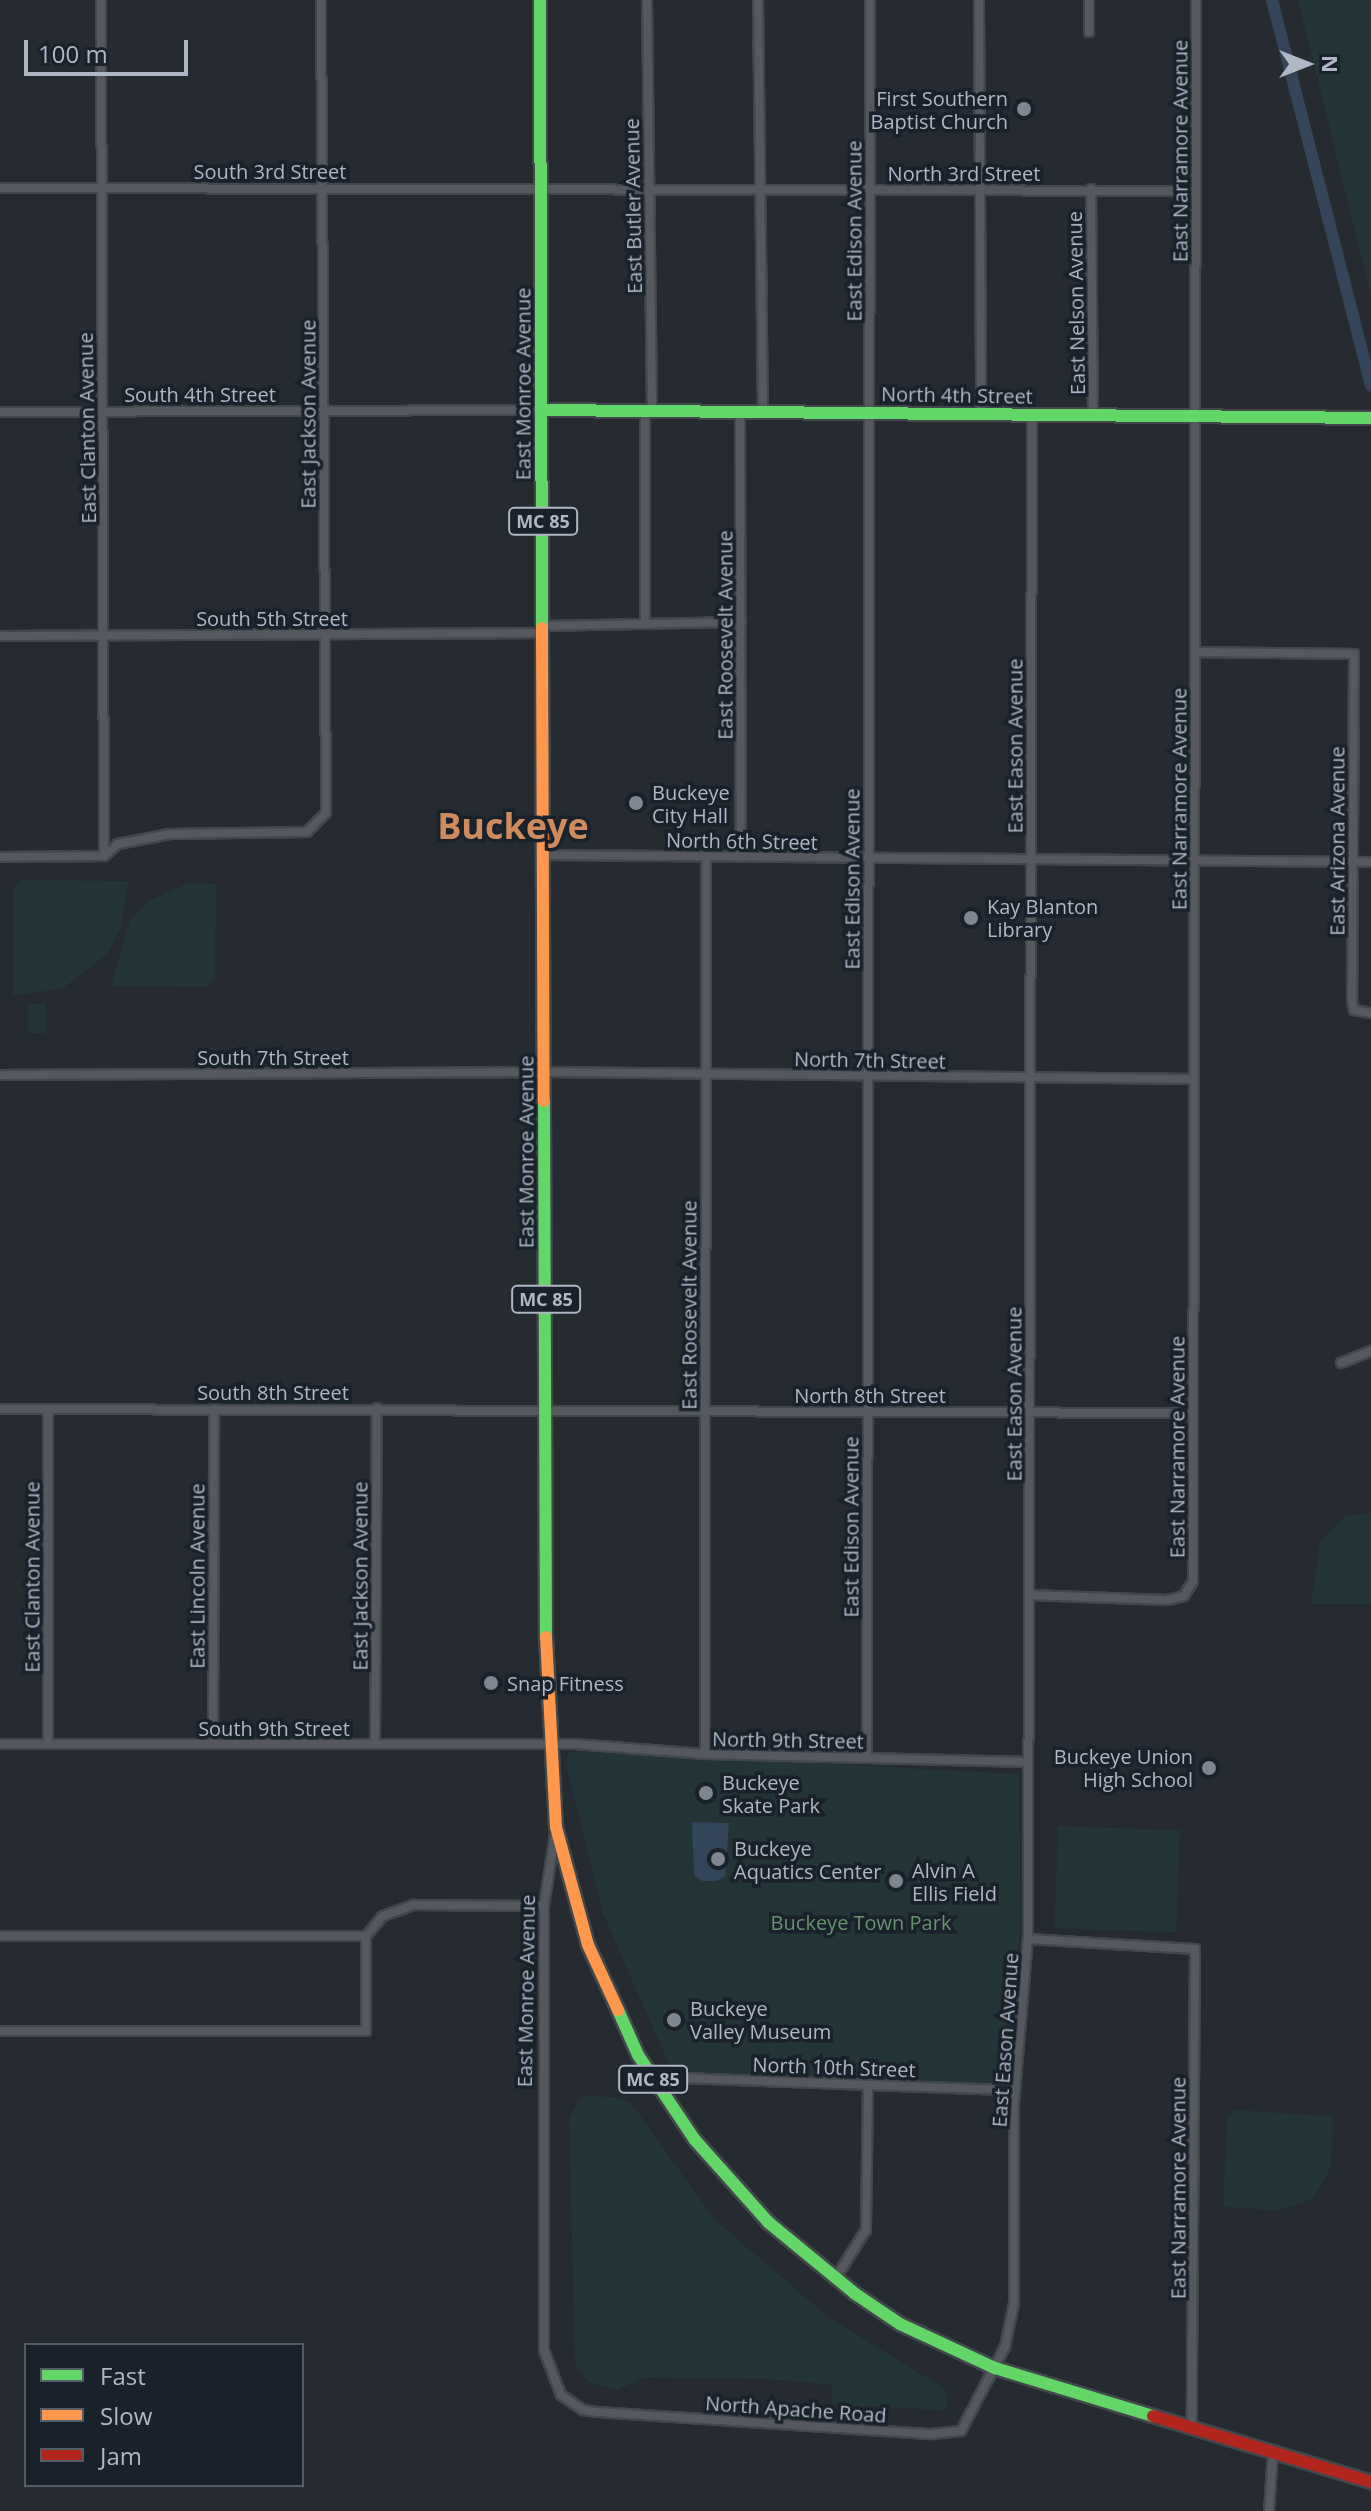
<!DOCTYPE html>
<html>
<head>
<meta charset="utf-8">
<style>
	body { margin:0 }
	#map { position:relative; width:1371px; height:2511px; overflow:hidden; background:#252b31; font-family:"Open Sans",sans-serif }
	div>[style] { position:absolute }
	.green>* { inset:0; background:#233537; transform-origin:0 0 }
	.water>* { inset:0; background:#34455a }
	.canal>* { height:12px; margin:-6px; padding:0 6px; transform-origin:6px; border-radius:6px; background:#34455a }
	.roads { filter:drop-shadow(2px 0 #42474c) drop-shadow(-2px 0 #42474c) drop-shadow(0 2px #42474c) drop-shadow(0 -2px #42474c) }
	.street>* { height:8px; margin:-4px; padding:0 4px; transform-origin:4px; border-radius:4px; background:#55595f }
	.fast>* { height:12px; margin:-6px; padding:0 6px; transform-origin:6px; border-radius:6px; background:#63d668 }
	.slow>* { height:12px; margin:-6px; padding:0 6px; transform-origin:6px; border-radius:6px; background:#ff974d }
	.jam>* { height:12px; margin:-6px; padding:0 6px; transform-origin:6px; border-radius:6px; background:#b3261e }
	.dots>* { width:22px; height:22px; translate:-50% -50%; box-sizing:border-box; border:4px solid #19212b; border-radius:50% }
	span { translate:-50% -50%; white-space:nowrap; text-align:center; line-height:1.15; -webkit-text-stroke:7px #19212b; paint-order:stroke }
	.shield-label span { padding:2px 6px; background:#19212b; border:2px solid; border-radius:6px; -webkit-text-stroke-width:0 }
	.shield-label { font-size:18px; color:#aeb7c3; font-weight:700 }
	.poi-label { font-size:20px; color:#aeb7c3 }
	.right { translate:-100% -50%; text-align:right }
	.left { translate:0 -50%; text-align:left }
	.street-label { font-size:20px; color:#aeb7c3 }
	.park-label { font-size:20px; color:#66926f }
	.town-label { font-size:36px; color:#cf8b5d; font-weight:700 }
	.legend { position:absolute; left:24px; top:2343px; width:280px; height:144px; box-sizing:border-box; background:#19212b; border:2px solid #555d68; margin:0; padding:10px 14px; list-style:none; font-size:24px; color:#aeb7c3 }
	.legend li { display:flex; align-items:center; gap:16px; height:40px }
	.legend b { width:40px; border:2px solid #555d68 }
	.north { position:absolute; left:1267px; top:24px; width:80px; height:80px; -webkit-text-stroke:6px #19212b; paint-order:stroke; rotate:90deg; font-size:22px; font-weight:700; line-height:32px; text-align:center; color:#aeb7c3 }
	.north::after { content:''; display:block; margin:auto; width:28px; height:36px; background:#aeb7c3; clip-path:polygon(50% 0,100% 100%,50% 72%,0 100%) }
	.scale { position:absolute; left:24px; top:40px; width:164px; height:36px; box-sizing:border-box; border:4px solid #aeb7c3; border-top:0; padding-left:10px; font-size:24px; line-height:28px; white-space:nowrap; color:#aeb7c3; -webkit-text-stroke:6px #19212b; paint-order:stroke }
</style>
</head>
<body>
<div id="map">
	<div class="green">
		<i style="clip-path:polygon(1298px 0,1371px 0,1371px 296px)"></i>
		<i style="clip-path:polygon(21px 880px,128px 881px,121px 928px,107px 954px,62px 989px,13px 995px,13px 888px)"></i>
		<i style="clip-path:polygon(189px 883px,216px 884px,215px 979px,207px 987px,111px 986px,130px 919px,149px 901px)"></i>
		<i style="left:28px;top:1004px;width:18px;height:29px"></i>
		<i style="clip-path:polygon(1371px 1514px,1371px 1604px,1311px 1604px,1320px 1541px,1346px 1515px)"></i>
		<i style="clip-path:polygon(579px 1751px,1019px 1774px,1021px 1919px,1006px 2086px,672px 2071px,603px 1914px,566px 1764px,568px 1753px)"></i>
		<i style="left:1058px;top:1826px;width:122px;height:102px;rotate:2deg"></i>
		<i style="clip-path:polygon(588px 2096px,615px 2097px,631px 2103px,714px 2219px,828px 2317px,937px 2384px,946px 2391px,947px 2410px,832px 2405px,832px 2385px,768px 2379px,646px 2377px,617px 2390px,588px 2382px,575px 2363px,569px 2119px,579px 2099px)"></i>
		<i style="clip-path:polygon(1235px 2110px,1333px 2116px,1331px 2167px,1313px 2199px,1279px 2210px,1223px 2207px,1227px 2117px)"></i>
	</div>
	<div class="water">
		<i style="clip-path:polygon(692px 1822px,729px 1823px,725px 1876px,717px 1881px,702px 1881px,694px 1875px)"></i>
	</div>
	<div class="canal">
		<i style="left:1272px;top:0;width:398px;rotate:75.6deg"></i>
	</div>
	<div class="roads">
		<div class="street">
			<i style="left:101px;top:0;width:856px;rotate:89.8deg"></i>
			<i style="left:647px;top:0;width:411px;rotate:89.3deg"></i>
			<i style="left:758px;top:0;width:412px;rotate:89.3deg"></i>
			<i style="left:979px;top:0;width:415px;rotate:89.7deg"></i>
			<i style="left:1089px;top:32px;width:32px;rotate:-90deg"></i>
			<i style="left:0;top:188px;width:1195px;rotate:0.14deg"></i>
			<i style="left:1091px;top:189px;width:228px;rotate:89.5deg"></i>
			<i style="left:0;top:412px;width:542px;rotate:-0.21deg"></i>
			<i style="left:740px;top:412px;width:445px;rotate:89.9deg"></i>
			<i style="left:645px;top:624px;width:213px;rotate:-90deg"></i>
			<i style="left:544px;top:626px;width:197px;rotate:-1.2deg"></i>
			<i style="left:0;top:636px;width:543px;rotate:-0.32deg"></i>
			<i style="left:1195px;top:652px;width:159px;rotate:0.7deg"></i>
			<i style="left:1354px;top:654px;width:347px;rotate:90.3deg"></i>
			<i style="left:1352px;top:1001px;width:9px;rotate:77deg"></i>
			<i style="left:1354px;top:1010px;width:17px;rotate:10deg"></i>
			<i style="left:544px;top:855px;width:827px;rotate:0.48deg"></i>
			<i style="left:0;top:857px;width:104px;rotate:-0.6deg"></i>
			<i style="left:104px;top:856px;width:18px;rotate:-41deg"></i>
			<i style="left:118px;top:844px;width:53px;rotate:-10.9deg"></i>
			<i style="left:170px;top:834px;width:137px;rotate:-0.8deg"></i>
			<i style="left:307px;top:832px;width:27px;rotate:-45deg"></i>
			<i style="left:326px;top:813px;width:813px;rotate:-90.35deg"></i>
			<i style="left:0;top:1075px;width:546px;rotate:-0.31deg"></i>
			<i style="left:546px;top:1072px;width:647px;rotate:0.62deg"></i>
			<i style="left:1341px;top:1363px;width:32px;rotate:-22deg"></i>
			<i style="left:0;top:1409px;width:1193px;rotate:0.19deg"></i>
			<i style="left:48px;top:1409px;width:335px;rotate:90deg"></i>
			<i style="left:1029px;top:1595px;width:138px;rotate:2.1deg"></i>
			<i style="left:1167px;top:1600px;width:17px;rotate:-13deg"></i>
			<i style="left:1184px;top:1596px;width:17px;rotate:-59deg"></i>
			<i style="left:1193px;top:1581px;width:1581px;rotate:-89.89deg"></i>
			<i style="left:0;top:1744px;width:574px"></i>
			<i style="left:574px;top:1744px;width:131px;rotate:4.4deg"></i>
			<i style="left:705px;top:1754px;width:323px;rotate:1.4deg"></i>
			<i style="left:213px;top:1744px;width:335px;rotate:-89.8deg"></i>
			<i style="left:375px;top:1744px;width:336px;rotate:-89.7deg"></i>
			<i style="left:705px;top:1754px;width:897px;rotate:-89.94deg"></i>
			<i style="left:867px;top:1758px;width:1758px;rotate:-89.9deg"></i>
			<i style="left:555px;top:1834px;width:73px;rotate:98.7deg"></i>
			<i style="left:544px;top:1906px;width:444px;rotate:90deg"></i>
			<i style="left:544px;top:2350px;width:48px;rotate:69.3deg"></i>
			<i style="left:561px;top:2395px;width:27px;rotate:34deg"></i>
			<i style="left:583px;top:2410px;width:15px;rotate:8deg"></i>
			<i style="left:598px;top:2412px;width:335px;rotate:3.8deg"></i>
			<i style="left:932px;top:2434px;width:29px;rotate:-6deg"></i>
			<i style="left:961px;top:2431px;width:95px;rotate:-62.4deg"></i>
			<i style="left:1005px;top:2347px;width:45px;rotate:-78.4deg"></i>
			<i style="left:1014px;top:2303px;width:199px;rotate:-90deg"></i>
			<i style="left:1014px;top:2104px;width:166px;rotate:-85.2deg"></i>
			<i style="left:1028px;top:1939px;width:1523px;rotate:-89.85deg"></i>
			<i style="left:0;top:1936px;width:366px"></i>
			<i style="left:1028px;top:1939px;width:167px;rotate:3.4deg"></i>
			<i style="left:1195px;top:1949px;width:478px;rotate:90.4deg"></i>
			<i style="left:0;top:2031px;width:366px"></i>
			<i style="left:366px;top:2031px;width:95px;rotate:-90deg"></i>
			<i style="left:366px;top:1936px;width:26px;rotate:-50deg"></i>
			<i style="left:383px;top:1916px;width:33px;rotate:-20deg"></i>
			<i style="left:414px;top:1905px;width:130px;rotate:0.4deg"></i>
			<i style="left:652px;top:2077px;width:363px;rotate:2.1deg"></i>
			<i style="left:835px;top:2279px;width:58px;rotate:-57.7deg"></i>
			<i style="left:866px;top:2230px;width:145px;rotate:-89.2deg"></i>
			<i style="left:1269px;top:2511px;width:60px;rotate:-86.2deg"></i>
		</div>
		<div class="fast">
			<i style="left:540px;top:0;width:628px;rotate:89.82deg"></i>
			<i style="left:543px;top:410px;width:828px;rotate:0.55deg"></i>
			<i style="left:544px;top:1101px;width:536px;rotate:89.79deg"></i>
			<i style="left:618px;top:2010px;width:49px;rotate:66deg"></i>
			<i style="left:638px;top:2055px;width:102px;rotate:56.2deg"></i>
			<i style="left:695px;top:2140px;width:110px;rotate:48.3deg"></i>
			<i style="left:768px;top:2222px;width:112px;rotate:39.5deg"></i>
			<i style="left:854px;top:2293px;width:55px;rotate:34deg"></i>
			<i style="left:900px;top:2324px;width:105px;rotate:24.9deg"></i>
			<i style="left:995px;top:2368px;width:165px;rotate:16.9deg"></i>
		</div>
		<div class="slow">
			<i style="left:542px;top:628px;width:473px;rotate:89.8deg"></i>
			<i style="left:546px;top:1637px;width:190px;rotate:87deg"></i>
			<i style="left:556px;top:1827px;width:122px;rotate:74.8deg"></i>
			<i style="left:588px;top:1945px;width:72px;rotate:65.2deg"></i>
		</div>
		<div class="jam">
			<i style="left:1153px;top:2416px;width:228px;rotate:16.8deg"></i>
		</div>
	</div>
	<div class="dots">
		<i style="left:1024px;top:109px;background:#7e8690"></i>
		<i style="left:636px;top:803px;background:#7e8690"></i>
		<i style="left:971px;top:918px;background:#7e8690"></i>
		<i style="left:491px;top:1683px;background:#7e8690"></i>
		<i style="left:1209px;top:1768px;background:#7e8690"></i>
		<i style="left:706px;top:1793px;background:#7e8690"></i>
		<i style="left:718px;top:1859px;background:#7e8690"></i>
		<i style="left:896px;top:1881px;background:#7e8690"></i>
		<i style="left:674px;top:2020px;background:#7e8690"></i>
	</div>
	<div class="shield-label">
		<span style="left:543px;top:521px">MC 85</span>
		<span style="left:546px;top:1299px">MC 85</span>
		<span style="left:653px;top:2079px">MC 85</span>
	</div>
	<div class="poi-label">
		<span class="right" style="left:1008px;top:110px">First Southern<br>Baptist Church</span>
		<span class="left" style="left:652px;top:804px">Buckeye<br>City Hall</span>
		<span class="left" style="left:987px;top:918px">Kay Blanton<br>Library</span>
		<span class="left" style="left:507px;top:1683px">Snap Fitness</span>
		<span class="right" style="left:1193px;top:1768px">Buckeye Union<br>High School</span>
		<span class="left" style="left:722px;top:1794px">Buckeye<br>Skate Park</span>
		<span class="left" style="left:734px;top:1860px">Buckeye<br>Aquatics Center</span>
		<span class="left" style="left:912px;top:1882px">Alvin A<br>Ellis Field</span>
		<span class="left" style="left:690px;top:2020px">Buckeye<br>Valley Museum</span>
	</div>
	<div class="street-label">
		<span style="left:1180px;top:151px;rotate:-90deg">East Narramore Avenue</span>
		<span style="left:270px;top:171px">South 3rd Street</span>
		<span style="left:964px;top:173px">North 3rd Street</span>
		<span style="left:633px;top:206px;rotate:-91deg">East Butler Avenue</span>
		<span style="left:854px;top:231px;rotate:-90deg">East Edison Avenue</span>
		<span style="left:1076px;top:303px;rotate:-91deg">East Nelson Avenue</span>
		<span style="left:523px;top:384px;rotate:-90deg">East Monroe Avenue</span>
		<span style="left:200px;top:394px">South 4th Street</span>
		<span style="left:957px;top:395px;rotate:1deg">North 4th Street</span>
		<span style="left:308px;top:414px;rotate:-90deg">East Jackson Avenue</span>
		<span style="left:87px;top:428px;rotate:-91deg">East Clanton Avenue</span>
		<span style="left:272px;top:618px">South 5th Street</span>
		<span style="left:725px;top:635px;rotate:-90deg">East Roosevelt Avenue</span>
		<span style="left:1015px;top:746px;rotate:-90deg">East Eason Avenue</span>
		<span style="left:1179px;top:799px;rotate:-90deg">East Narramore Avenue</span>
		<span style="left:742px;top:841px;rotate:1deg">North 6th Street</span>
		<span style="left:1337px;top:841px;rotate:-90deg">East Arizona Avenue</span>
		<span style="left:852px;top:879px;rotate:-90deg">East Edison Avenue</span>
		<span style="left:273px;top:1057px">South 7th Street</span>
		<span style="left:870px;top:1060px;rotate:1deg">North 7th Street</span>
		<span style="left:526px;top:1152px;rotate:-90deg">East Monroe Avenue</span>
		<span style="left:689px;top:1305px;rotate:-90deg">East Roosevelt Avenue</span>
		<span style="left:273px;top:1392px">South 8th Street</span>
		<span style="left:1014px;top:1394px;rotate:-90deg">East Eason Avenue</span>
		<span style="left:870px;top:1395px">North 8th Street</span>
		<span style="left:1177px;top:1447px;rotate:-90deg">East Narramore Avenue</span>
		<span style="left:851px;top:1527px;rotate:-90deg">East Edison Avenue</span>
		<span style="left:197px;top:1576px;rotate:-90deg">East Lincoln Avenue</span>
		<span style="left:360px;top:1576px;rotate:-90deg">East Jackson Avenue</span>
		<span style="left:32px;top:1577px;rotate:-90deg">East Clanton Avenue</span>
		<span style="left:274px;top:1728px">South 9th Street</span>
		<span style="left:788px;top:1740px;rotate:1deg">North 9th Street</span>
		<span style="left:526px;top:1991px;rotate:-89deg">East Monroe Avenue</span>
		<span style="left:1005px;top:2040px;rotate:-86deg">East Eason Avenue</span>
		<span style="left:834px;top:2067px;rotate:2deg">North 10th Street</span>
		<span style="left:1178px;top:2188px;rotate:-90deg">East Narramore Avenue</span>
		<span style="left:796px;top:2409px;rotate:4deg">North Apache Road</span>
	</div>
	<div class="park-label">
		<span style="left:861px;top:1922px">Buckeye Town Park</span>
	</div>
	<div class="town-label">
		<span style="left:513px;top:826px">Buckeye</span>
	</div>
	<ul class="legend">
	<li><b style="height:10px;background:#63d668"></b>Fast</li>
	<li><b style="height:10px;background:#ff974d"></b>Slow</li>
	<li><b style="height:10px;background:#b3261e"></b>Jam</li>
	</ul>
	<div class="north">N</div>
	<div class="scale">100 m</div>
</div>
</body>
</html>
